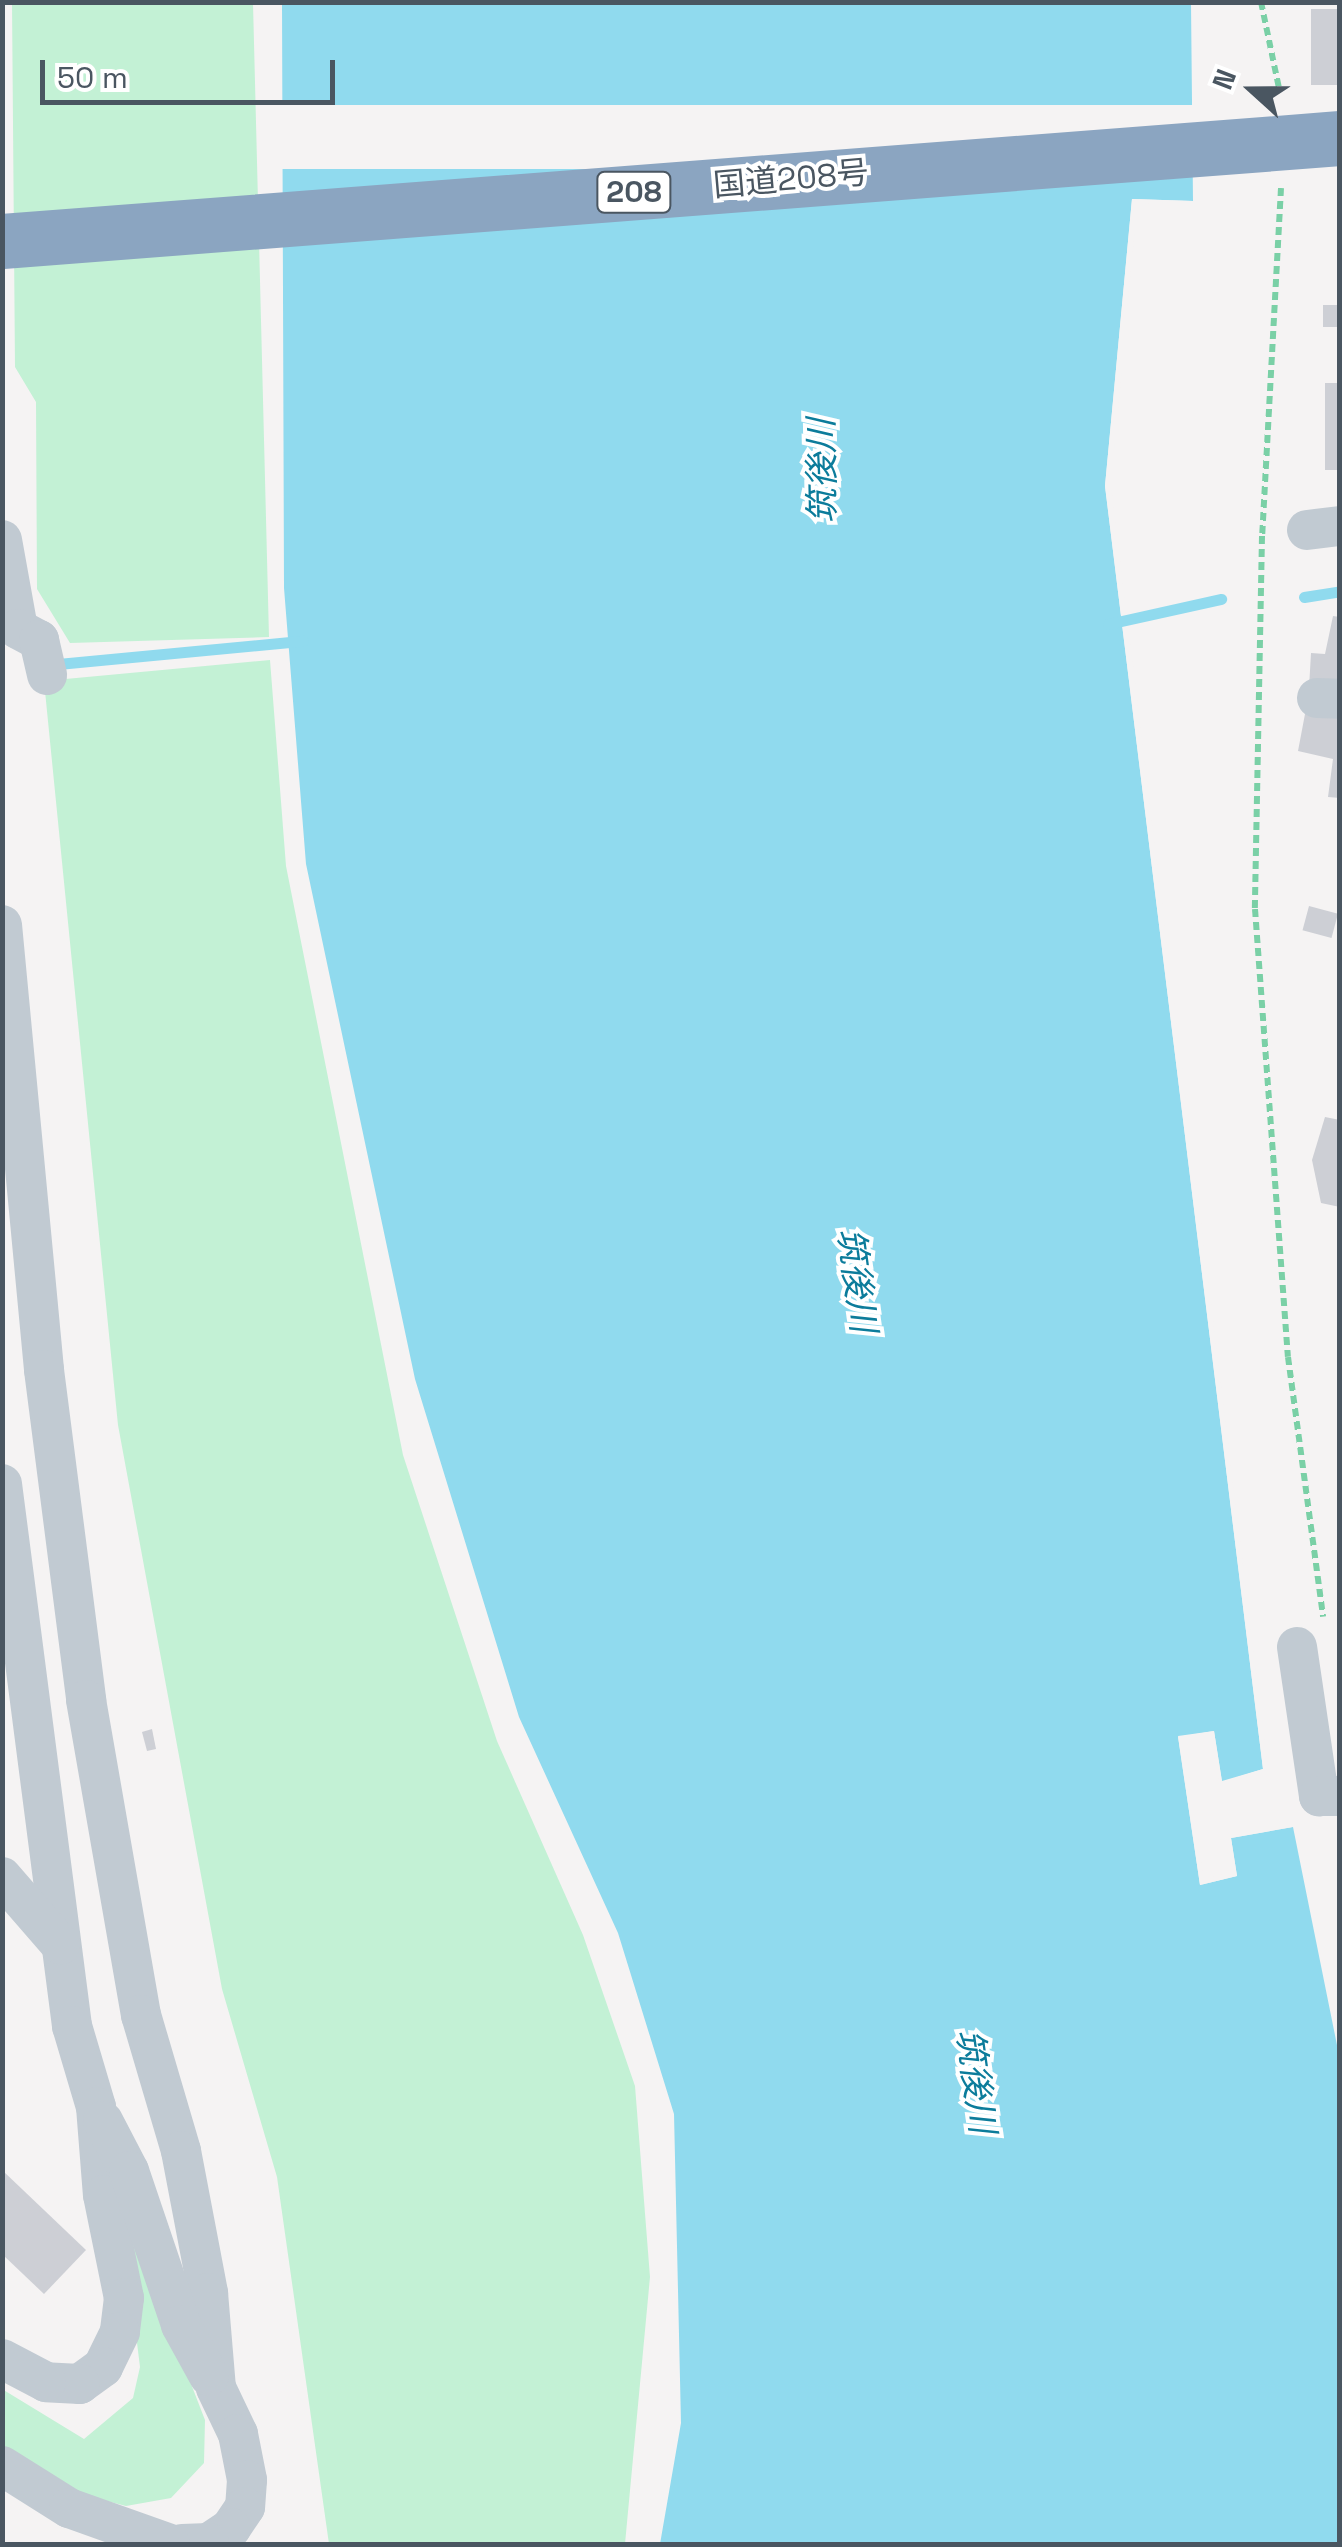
<!DOCTYPE html>
<html>
<head>
<meta charset="utf-8">
<style>
	body { margin:0 }
	#map { position:relative; width:1342px; height:2547px; overflow:hidden; background:#f5f3f3; font-family:"Space Grotesk","Noto Sans JP",sans-serif }
	div>[style] { position:absolute }
	.green>* { inset:0; background:#c3f1d5 }
	.water>* { inset:0; background:#90daee }
	.pier>* { inset:0; background:#f5f3f3; transform-origin:0 0 }
	.stream>* { height:11px; margin:-5.5px; padding:0 5.5px; transform-origin:5.5px; border-radius:5.5px; background:#90daee }
	.building>* { inset:0; background:#cdcfd5; transform-origin:0 0 }
	.path>* { height:6px; margin-top:-3px; transform-origin:0; background:repeating-linear-gradient(90deg,#7ad0a6 0 8px,transparent 0 13px) }
	.minor>* { height:40px; margin:-20px; padding:0 20px; transform-origin:20px; border-radius:20px; background:#c1cad2 }
	.highway>* { height:55px; margin:-27.5px; padding:0 27.5px; transform-origin:27.5px; border-radius:27.5px; background:#8ba5c1 }
	span { translate:-50% -50%; white-space:nowrap; text-align:center; line-height:1.15; -webkit-text-stroke:8px #fff; paint-order:stroke }
	.shield-label span { padding:2px 8px; background:#fff; border:2px solid; border-radius:8px; -webkit-text-stroke-width:0 }
	.shield-label { font-size:30px; color:#4a5661; font-weight:700 }
	.street-label { font-size:32px; color:#4a5661 }
	.water-label { font-size:35px; color:#0c7c9b; font-style:italic }
	.frame { position:absolute; inset:0; border:5px solid #4a5661; pointer-events:none }
	.north { position:absolute; left:1202px; top:40px; width:100px; height:100px; -webkit-text-stroke:8px #fff; paint-order:stroke; rotate:291deg; font-size:28px; font-weight:700; line-height:40px; text-align:center; color:#4a5661 }
	.north::after { content:''; display:block; margin:auto; width:35px; height:45px; background:#4a5661; clip-path:polygon(50% 0,100% 100%,50% 72%,0 100%) }
	.scale { position:absolute; left:40px; top:60px; width:295px; height:45px; box-sizing:border-box; border:5px solid #4a5661; border-top:0; padding-left:12px; font-size:30px; line-height:35px; white-space:nowrap; color:#4a5661; -webkit-text-stroke:8px #fff; paint-order:stroke }
</style>
</head>
<body>
<div id="map">
	<div class="green">
		<i style="clip-path:polygon(12px 3px,253px 3px,269px 637px,70px 643px,37px 589px,36px 402px,15px 367px)"></i>
		<i style="clip-path:polygon(270px 660px,286px 866px,403px 1455px,497px 1741px,583px 1935px,635px 2086px,650px 2277px,625px 2544px,329px 2544px,277px 2177px,222px 1989px,118px 1425px,44px 681px)"></i>
		<i style="clip-path:polygon(119px 2198px,205px 2420px,204px 2463px,171px 2498px,126px 2506px,76px 2493px,3px 2446px,2px 2389px,84px 2439px,133px 2398px,140px 2367px)"></i>
	</div>
	<div class="water">
		<i style="clip-path:polygon(282px 3px,1191px 3px,1193px 201px,1132px 199px,1105px 486px,1263px 1769px,1222px 1782px,1214px 1731px,1178px 1737px,1200px 1885px,1237px 1876px,1231px 1838px,1293px 1827px,1339px 2055px,1339px 2544px,660px 2544px,681px 2423px,674px 2114px,618px 1933px,519px 1717px,415px 1379px,306px 864px,284px 588px)"></i>
	</div>
	<div class="pier">
		<i style="left:1199px;top:105px;width:64px;height:924px;rotate:90deg"></i>
		<i style="clip-path:polygon(1132px 199px,1193px 201px,1137px 204px,1111px 486px,1268px 1769px,1220px 1786px,1210px 1737px,1184px 1740px,1204px 1879px,1231px 1872px,1229px 1833px,1298px 1826px,1231px 1838px,1237px 1876px,1200px 1885px,1178px 1736px,1214px 1731px,1222px 1781px,1263px 1769px,1105px 486px)"></i>
	</div>
	<div class="stream">
		<i style="left:1304px;top:597px;width:36px;rotate:-9deg"></i>
		<i style="left:1108px;top:624px;width:116px;rotate:-12.5deg"></i>
		<i style="left:58px;top:664px;width:246px;rotate:-5.4deg"></i>
	</div>
	<div class="building">
		<i style="left:1340px;top:9px;width:76px;height:29px;rotate:90deg"></i>
		<i style="left:1340px;top:305px;width:22px;height:17px;rotate:90deg"></i>
		<i style="left:1340px;top:383px;width:87px;height:15px;rotate:90deg"></i>
		<i style="clip-path:polygon(1333px 616px,1340px 617px,1340px 691px,1309px 688px,1311px 653px,1325px 654px)"></i>
		<i style="clip-path:polygon(1305px 714px,1340px 715px,1340px 798px,1328px 797px,1333px 759px,1298px 751px)"></i>
		<i style="left:1309px;top:906px;width:30px;height:25px;rotate:15deg"></i>
		<i style="clip-path:polygon(1325px 1117px,1340px 1120px,1340px 1207px,1321px 1203px,1312px 1160px)"></i>
		<i style="clip-path:polygon(152px 1729px,156px 1749px,147px 1751px,142px 1732px)"></i>
		<i style="clip-path:polygon(2px 2170px,86px 2250px,44px 2294px,2px 2254px)"></i>
	</div>
	<div class="path">
		<i style="left:1261px;top:2px;width:88px;rotate:78.2deg"></i>
		<i style="left:1281px;top:188px;width:349px;rotate:93.1deg"></i>
		<i style="left:1262px;top:536px;width:373px;rotate:91.1deg"></i>
		<i style="left:1255px;top:909px;width:449px;rotate:85.8deg"></i>
		<i style="left:1288px;top:1357px;width:262px;rotate:82.3deg"></i>
	</div>
	<div class="minor">
		<i style="left:1307px;top:530px;width:33px;rotate:-7deg"></i>
		<i style="left:2px;top:540px;width:90px;rotate:79.8deg"></i>
		<i style="left:18px;top:629px;width:24px;rotate:28deg"></i>
		<i style="left:39px;top:640px;width:36px;rotate:77deg"></i>
		<i style="left:1317px;top:698px;width:23px;rotate:2deg"></i>
		<i style="left:2px;top:925px;width:447px;rotate:84.6deg"></i>
		<i style="left:44px;top:1370px;width:333px;rotate:82.7deg"></i>
		<i style="left:86px;top:1700px;width:320px;rotate:80.1deg"></i>
		<i style="left:141px;top:2015px;width:142px;rotate:73.6deg"></i>
		<i style="left:181px;top:2151px;width:145px;rotate:79.2deg"></i>
		<i style="left:208px;top:2293px;width:95px;rotate:85.2deg"></i>
		<i style="left:216px;top:2388px;width:51px;rotate:64.4deg"></i>
		<i style="left:238px;top:2434px;width:47px;rotate:78.9deg"></i>
		<i style="left:247px;top:2480px;width:27px;rotate:94deg"></i>
		<i style="left:245px;top:2507px;width:25px;rotate:124deg"></i>
		<i style="left:231px;top:2528px;width:27px;rotate:146deg"></i>
		<i style="left:209px;top:2543px;width:27px;rotate:178deg"></i>
		<i style="left:2px;top:1484px;width:547px;rotate:82.64deg"></i>
		<i style="left:72px;top:2026px;width:84px;rotate:73.5deg"></i>
		<i style="left:96px;top:2107px;width:88px;rotate:85.5deg"></i>
		<i style="left:103px;top:2195px;width:105px;rotate:78.5deg"></i>
		<i style="left:124px;top:2298px;width:34px;rotate:97deg"></i>
		<i style="left:120px;top:2332px;width:39px;rotate:116deg"></i>
		<i style="left:103px;top:2367px;width:29px;rotate:144deg"></i>
		<i style="left:80px;top:2384px;width:34px;rotate:-177deg"></i>
		<i style="left:46px;top:2382px;width:50px;rotate:-152.4deg"></i>
		<i style="left:1297px;top:1647px;width:151px;rotate:81.6deg"></i>
		<i style="left:1319px;top:1796px;width:21px"></i>
		<i style="left:2px;top:1877px;width:89px;rotate:49.1deg"></i>
		<i style="left:103px;top:2121px;width:56px;rotate:62.5deg"></i>
		<i style="left:129px;top:2171px;width:163px;rotate:71.3deg"></i>
		<i style="left:181px;top:2325px;width:58px;rotate:61.2deg"></i>
		<i style="left:2px;top:2466px;width:79px;rotate:32.1deg"></i>
		<i style="left:69px;top:2508px;width:107px;rotate:19.6deg"></i>
	</div>
	<div class="highway">
		<i style="left:2px;top:241px;width:1342px;rotate:-4.4deg"></i>
	</div>
	<div class="shield-label">
		<span style="left:634px;top:192px">208</span>
	</div>
	<div class="street-label">
		<span style="left:791px;top:179px;rotate:-5deg">国道208号</span>
	</div>
	<div class="water-label">
		<span style="left:822px;top:471px;rotate:-91deg">筑後川</span>
		<span style="left:857px;top:1280px;rotate:82deg">筑後川</span>
		<span style="left:976px;top:2081px;rotate:82deg">筑後川</span>
	</div>
	<div class="frame"></div>
	<div class="north">N</div>
	<div class="scale">50 m</div>
</div>
</body>
</html>
